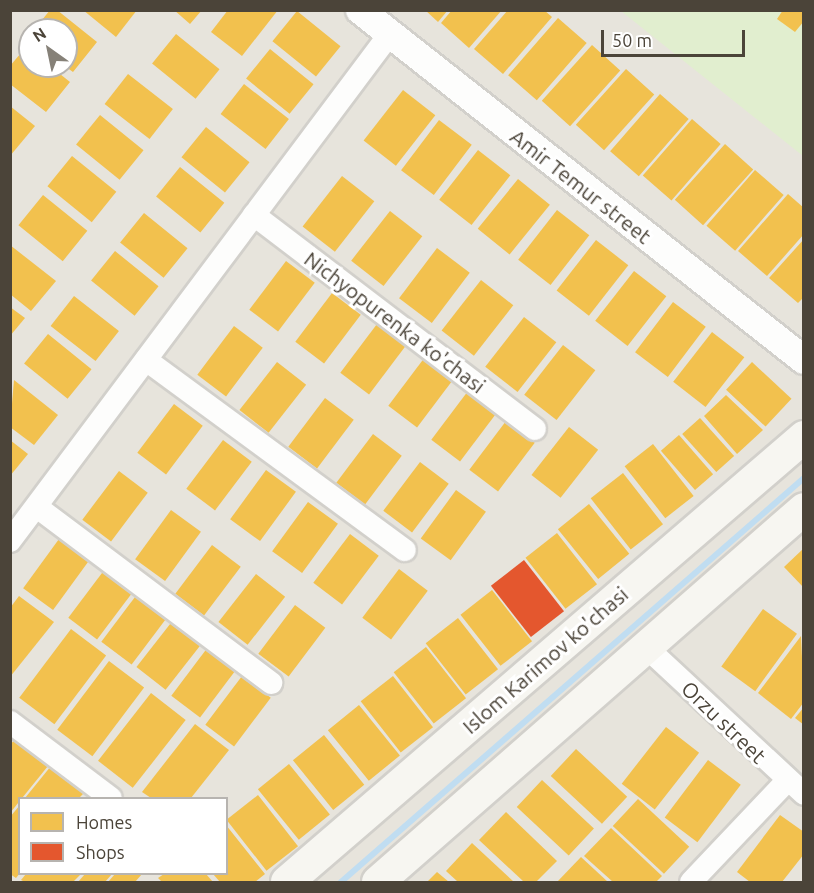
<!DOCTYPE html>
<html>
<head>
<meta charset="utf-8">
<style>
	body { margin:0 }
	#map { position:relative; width:814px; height:893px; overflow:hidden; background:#f4f2ee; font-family:Ubuntu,sans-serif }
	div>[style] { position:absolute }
	.residential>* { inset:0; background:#e7e4dc }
	.green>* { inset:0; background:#e1eecf }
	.homes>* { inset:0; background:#f2c14e; transform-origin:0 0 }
	.shops>* { inset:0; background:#e4572e; transform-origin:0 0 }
	.stream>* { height:6px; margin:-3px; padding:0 3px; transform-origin:3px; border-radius:3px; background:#c0ddf1 }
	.roads { filter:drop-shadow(2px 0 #d2d0cb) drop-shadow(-2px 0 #d2d0cb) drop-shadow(0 2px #d2d0cb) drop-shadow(0 -2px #d2d0cb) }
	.minor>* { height:22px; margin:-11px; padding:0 11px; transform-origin:11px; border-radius:11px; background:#fdfdfc }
	.tertiary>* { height:28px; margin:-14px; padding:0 14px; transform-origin:14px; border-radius:14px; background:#fdfdfc }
	.secondary>* { height:32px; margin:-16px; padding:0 16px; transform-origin:16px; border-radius:16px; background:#f7f6f1 }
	span { translate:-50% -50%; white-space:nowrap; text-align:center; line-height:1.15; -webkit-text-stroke:6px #fff; paint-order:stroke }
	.street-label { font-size:21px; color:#4b4439 }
	.frame { position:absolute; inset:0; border:12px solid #4b4439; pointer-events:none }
	.legend { position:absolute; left:18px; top:797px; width:210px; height:78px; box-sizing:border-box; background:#fff; border:2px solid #b7b4b0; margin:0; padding:8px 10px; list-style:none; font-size:18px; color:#4b4439 }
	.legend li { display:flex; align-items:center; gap:12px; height:30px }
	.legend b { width:30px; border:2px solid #b7b4b0 }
	.north { position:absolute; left:18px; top:18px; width:60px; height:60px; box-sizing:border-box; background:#fff; border:2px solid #b7b4b0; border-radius:50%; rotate:327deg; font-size:16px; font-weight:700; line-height:24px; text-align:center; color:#4b4439 }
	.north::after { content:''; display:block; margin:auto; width:21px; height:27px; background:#868178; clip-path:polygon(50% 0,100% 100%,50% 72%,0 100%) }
	.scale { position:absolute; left:601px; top:30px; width:144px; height:27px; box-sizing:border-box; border:3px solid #4b4439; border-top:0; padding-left:8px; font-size:18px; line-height:21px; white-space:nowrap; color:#4b4439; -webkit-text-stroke:4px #fff; paint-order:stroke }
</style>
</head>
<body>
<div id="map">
	<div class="residential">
		<i style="clip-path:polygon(evenodd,10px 11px,803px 11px,803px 882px,11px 882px,10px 11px,30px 30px,66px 30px,66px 66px,30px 66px,30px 30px,10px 11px,20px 798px,226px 798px,226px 874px,20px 874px,20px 798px)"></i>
	</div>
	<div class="green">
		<i style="clip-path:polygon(621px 11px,803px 11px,803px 156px)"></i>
	</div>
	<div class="homes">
		<i style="clip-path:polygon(50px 10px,57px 10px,97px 42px,73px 72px,66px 67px,66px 30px,34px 30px)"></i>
		<i style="clip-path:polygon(83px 10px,137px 10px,116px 37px)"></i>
		<i style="clip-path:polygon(174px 10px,202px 10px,190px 24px)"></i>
		<i style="clip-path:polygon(228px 10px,278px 10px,242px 56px,211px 32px)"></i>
		<i style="clip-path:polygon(425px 10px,448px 10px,438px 22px)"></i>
		<i style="clip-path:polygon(452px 10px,502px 10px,469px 48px,441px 23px)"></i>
		<i style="clip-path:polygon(508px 10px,544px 10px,552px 17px,503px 74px,474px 49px)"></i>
		<i style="clip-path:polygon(783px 10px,804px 10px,804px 21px,795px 32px,777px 19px)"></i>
		<i style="left:297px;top:11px;width:56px;height:39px;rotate:39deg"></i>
		<i style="left:558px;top:18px;width:38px;height:76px;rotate:41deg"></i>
		<i style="left:176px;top:34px;width:56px;height:38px;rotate:39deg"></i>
		<i style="left:592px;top:45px;width:38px;height:75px;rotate:42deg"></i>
		<i style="clip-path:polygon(26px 47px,30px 50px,30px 66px,50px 66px,70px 82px,46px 112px,10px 84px,10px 66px)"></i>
		<i style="left:270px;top:49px;width:56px;height:38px;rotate:39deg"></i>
		<i style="left:626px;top:69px;width:38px;height:75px;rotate:42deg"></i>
		<i style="left:128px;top:74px;width:57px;height:38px;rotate:38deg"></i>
		<i style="left:244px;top:84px;width:57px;height:38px;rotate:38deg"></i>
		<i style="left:403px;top:90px;width:41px;height:64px;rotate:38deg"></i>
		<i style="left:660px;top:94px;width:38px;height:76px;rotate:41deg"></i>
		<i style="clip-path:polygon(10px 106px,35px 126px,10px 156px)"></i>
		<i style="left:100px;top:115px;width:56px;height:38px;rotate:39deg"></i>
		<i style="left:692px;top:119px;width:38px;height:75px;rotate:41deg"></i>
		<i style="left:439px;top:120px;width:41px;height:63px;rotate:37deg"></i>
		<i style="left:206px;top:127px;width:56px;height:39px;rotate:39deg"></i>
		<i style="left:725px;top:144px;width:38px;height:75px;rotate:42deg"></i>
		<i style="left:478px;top:150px;width:41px;height:63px;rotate:38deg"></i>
		<i style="left:72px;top:156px;width:57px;height:39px;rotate:39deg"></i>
		<i style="left:180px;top:167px;width:57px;height:38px;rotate:39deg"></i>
		<i style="left:755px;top:170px;width:38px;height:74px;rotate:41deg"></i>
		<i style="left:342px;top:176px;width:41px;height:64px;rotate:38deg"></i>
		<i style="left:518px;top:179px;width:41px;height:64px;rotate:39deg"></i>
		<i style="clip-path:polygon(788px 194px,804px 208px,804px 234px,767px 276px,738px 251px)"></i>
		<i style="left:43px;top:195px;width:57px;height:39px;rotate:39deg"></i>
		<i style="left:557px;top:210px;width:41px;height:63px;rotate:38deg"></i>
		<i style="left:390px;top:211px;width:41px;height:63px;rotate:38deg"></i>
		<i style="left:144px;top:213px;width:56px;height:38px;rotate:39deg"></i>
		<i style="clip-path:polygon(804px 239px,804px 297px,798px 303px,769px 278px)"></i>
		<i style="left:596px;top:240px;width:41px;height:64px;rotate:38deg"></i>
		<i style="clip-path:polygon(10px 245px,56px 281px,31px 311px,10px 294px)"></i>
		<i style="left:437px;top:248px;width:41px;height:63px;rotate:37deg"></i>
		<i style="left:115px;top:251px;width:56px;height:38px;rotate:39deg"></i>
		<i style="left:286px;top:261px;width:36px;height:61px;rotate:37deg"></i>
		<i style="left:634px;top:271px;width:41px;height:63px;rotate:38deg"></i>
		<i style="left:481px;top:280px;width:41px;height:64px;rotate:38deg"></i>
		<i style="left:332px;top:293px;width:36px;height:61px;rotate:37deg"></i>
		<i style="left:74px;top:296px;width:57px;height:38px;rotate:38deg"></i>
		<i style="left:673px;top:302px;width:41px;height:63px;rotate:37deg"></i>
		<i style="clip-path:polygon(10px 307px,25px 318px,10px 336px)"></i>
		<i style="left:524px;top:317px;width:41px;height:63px;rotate:38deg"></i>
		<i style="left:377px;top:324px;width:36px;height:61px;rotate:37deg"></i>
		<i style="left:234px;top:326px;width:36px;height:61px;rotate:37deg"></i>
		<i style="left:712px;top:332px;width:41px;height:63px;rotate:38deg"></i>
		<i style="left:48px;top:334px;width:56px;height:38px;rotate:39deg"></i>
		<i style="left:563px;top:345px;width:41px;height:63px;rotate:38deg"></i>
		<i style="left:425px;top:357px;width:36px;height:61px;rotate:37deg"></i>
		<i style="left:277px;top:362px;width:37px;height:61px;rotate:38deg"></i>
		<i style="left:752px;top:362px;width:54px;height:38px;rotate:43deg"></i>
		<i style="clip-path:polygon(14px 380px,58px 415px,34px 445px,10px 427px)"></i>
		<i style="left:468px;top:391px;width:36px;height:61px;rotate:37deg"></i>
		<i style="clip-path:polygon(726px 395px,763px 430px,737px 454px,704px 416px)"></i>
		<i style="left:325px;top:398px;width:36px;height:61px;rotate:37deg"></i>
		<i style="left:174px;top:404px;width:36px;height:61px;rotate:37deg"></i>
		<i style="left:700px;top:418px;width:51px;height:24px;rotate:48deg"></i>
		<i style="left:506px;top:421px;width:36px;height:61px;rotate:37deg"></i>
		<i style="left:569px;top:427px;width:37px;height:61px;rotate:38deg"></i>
		<i style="left:373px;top:434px;width:36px;height:61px;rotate:37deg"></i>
		<i style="left:679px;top:435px;width:52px;height:24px;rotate:49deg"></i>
		<i style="clip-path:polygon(10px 440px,28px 454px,10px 476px)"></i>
		<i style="left:223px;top:440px;width:36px;height:61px;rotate:37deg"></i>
		<i style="left:653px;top:444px;width:66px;height:36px;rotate:52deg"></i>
		<i style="left:420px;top:462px;width:36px;height:61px;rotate:37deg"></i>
		<i style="left:266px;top:470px;width:37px;height:61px;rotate:36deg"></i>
		<i style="left:119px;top:471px;width:36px;height:61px;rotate:37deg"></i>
		<i style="left:623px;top:473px;width:65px;height:41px;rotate:52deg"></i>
		<i style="left:456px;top:490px;width:37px;height:60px;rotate:36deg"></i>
		<i style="left:308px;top:502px;width:37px;height:61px;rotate:36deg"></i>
		<i style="left:589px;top:504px;width:64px;height:40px;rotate:51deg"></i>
		<i style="left:171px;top:510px;width:37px;height:61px;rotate:36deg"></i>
		<i style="left:557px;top:533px;width:65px;height:40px;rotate:52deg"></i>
		<i style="left:350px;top:534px;width:36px;height:61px;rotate:37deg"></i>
		<i style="left:59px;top:539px;width:37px;height:61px;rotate:36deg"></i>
		<i style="left:212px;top:545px;width:36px;height:61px;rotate:37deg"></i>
		<i style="clip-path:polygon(804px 548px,804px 588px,784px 567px)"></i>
		<i style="left:105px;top:569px;width:36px;height:61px;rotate:37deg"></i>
		<i style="left:399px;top:569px;width:36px;height:61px;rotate:37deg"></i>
		<i style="left:256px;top:574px;width:37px;height:61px;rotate:38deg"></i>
		<i style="left:492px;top:590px;width:65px;height:40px;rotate:52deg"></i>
		<i style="left:138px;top:593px;width:38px;height:61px;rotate:37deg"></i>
		<i style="clip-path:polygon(19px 596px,54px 622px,10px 677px,10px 608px)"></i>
		<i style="left:295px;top:605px;width:38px;height:61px;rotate:37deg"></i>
		<i style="left:763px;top:609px;width:42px;height:71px;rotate:36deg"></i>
		<i style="left:458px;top:618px;width:65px;height:41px;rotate:52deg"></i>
		<i style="left:174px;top:619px;width:37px;height:61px;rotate:38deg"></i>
		<i style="left:71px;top:629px;width:44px;height:86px;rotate:37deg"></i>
		<i style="clip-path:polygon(801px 636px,804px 702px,791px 719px,758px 693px)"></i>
		<i style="left:208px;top:647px;width:36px;height:61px;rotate:37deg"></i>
		<i style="left:426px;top:647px;width:65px;height:41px;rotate:52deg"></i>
		<i style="left:109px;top:661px;width:44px;height:86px;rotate:37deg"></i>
		<i style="left:242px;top:676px;width:36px;height:61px;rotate:37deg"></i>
		<i style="left:393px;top:676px;width:65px;height:41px;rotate:52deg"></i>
		<i style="left:151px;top:693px;width:44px;height:86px;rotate:38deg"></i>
		<i style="left:359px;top:705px;width:65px;height:40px;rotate:51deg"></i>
		<i style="clip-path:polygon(804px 707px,804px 725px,795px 718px)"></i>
		<i style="clip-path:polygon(195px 724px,229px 750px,191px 798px,151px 798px,142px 792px)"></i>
		<i style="left:666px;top:727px;width:42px;height:72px;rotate:38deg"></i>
		<i style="left:324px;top:735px;width:64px;height:40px;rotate:51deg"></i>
		<i style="clip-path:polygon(15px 739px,48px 766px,10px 813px,10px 745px)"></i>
		<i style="left:576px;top:749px;width:70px;height:37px;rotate:43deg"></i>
		<i style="left:708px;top:760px;width:41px;height:72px;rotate:37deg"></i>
		<i style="left:289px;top:764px;width:65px;height:40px;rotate:51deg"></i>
		<i style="clip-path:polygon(51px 766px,84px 793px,79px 798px,25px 798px)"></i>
		<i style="left:542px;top:780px;width:71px;height:37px;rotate:43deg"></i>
		<i style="left:258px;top:795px;width:65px;height:40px;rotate:52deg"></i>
		<i style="left:638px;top:799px;width:70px;height:37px;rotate:43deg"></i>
		<i style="clip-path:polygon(20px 805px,20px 873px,16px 878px,10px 874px,10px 817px)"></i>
		<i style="clip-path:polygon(506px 812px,557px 861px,536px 882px,524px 882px,479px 840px)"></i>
		<i style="clip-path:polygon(780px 815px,804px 832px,804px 854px,782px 882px,750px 882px,737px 872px)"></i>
		<i style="clip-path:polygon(226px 825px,265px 874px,255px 882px,220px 882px,213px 874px,226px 874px)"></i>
		<i style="clip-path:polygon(611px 828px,662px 876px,656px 882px,613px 882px,584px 856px)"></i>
		<i style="clip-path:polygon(472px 843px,514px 882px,458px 882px,446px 871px)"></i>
		<i style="clip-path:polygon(581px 857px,608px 882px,557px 882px)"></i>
		<i style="clip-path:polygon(437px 872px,449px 882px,427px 882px)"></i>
		<i style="clip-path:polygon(26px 874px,81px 874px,73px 882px,25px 882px,21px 880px)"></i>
		<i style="clip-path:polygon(85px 874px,112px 874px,105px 882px,78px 882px)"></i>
		<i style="clip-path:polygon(115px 874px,142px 874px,135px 882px,108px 882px)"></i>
		<i style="clip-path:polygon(164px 874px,206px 874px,213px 882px,162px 882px,158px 878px)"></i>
	</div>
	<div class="shops">
		<i style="left:524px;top:560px;width:65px;height:42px;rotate:52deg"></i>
	</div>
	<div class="stream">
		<i style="left:341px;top:882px;width:614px;rotate:-41.11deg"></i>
	</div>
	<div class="roads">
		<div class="minor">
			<i style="left:254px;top:215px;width:353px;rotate:37.3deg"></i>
			<i style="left:146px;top:360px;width:321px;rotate:36.3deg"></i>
			<i style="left:37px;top:507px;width:293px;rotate:36.9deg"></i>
			<i style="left:10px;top:541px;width:632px;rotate:-53.17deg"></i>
			<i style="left:646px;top:647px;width:216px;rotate:42.9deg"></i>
			<i style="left:10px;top:722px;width:126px;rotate:37deg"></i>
			<i style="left:691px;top:882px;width:138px;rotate:-46.5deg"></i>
		</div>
		<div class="tertiary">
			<i style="left:360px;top:10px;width:565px;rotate:38.25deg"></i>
		</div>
		<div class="secondary">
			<i style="left:287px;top:882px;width:682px;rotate:-40.72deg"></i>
			<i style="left:378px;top:882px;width:566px;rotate:-41.2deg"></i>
		</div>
	</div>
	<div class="street-label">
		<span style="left:581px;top:186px;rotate:38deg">Amir Temur street</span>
		<span style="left:395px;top:322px;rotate:37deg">Nichyopurenka ko'chasi</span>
		<span style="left:545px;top:660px;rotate:-41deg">Islom Karimov ko'chasi</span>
		<span style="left:724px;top:722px;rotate:44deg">Orzu street</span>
	</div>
	<div class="frame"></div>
	<ul class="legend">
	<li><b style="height:16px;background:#f2c14e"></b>Homes</li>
	<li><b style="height:16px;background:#e4572e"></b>Shops</li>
	</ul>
	<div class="north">N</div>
	<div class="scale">50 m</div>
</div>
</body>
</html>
